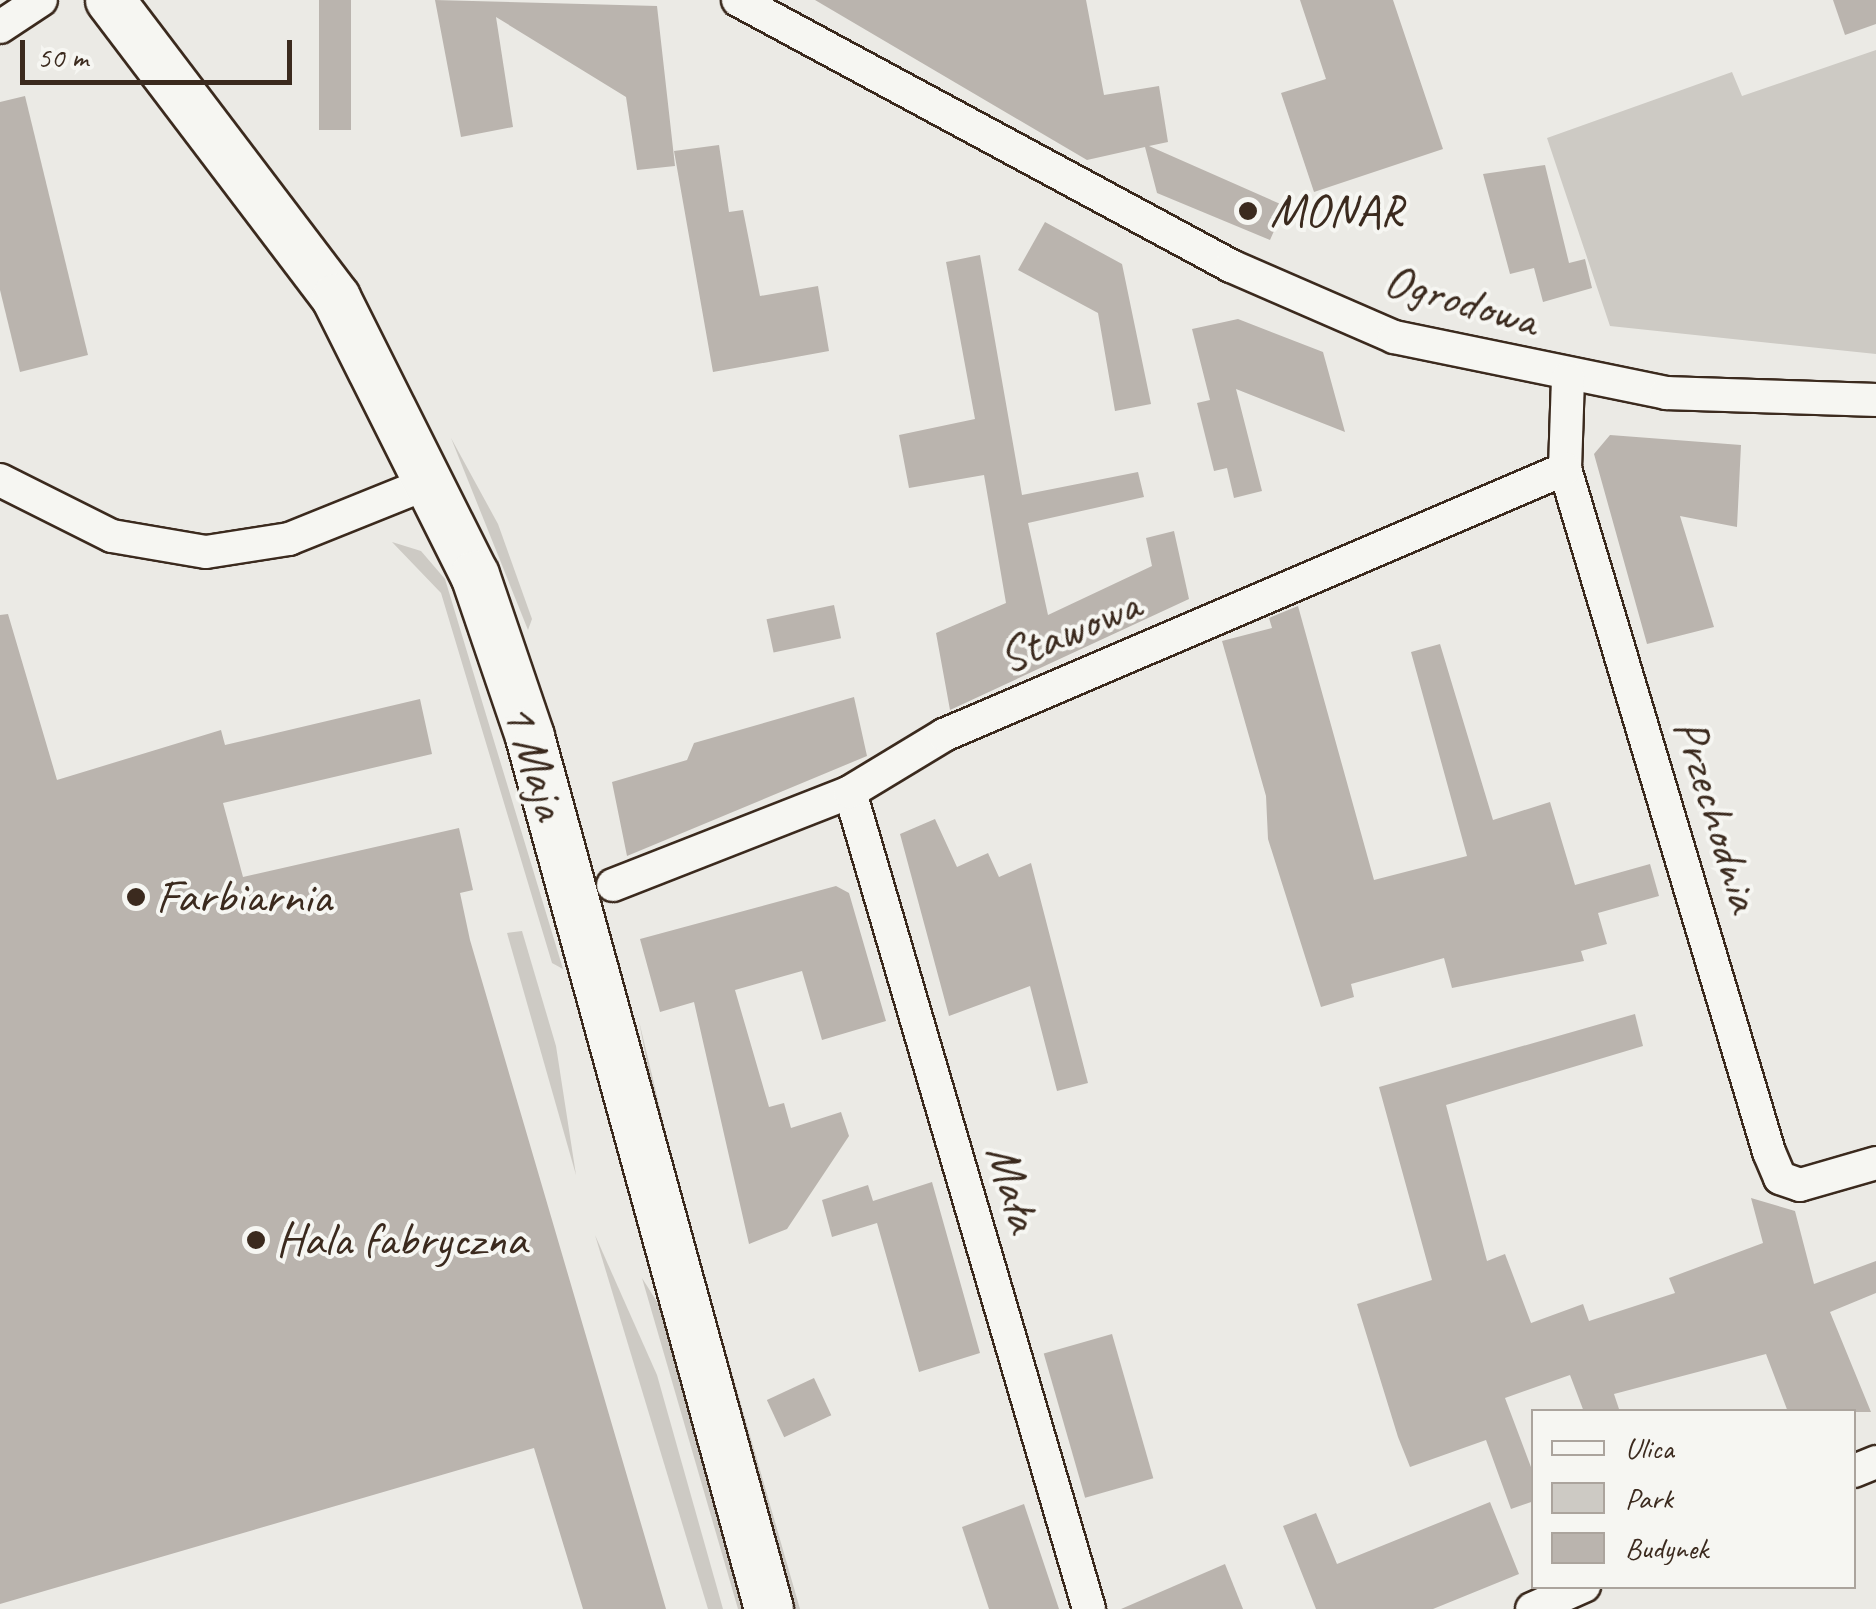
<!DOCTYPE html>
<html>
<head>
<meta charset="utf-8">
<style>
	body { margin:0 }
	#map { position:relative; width:1876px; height:1609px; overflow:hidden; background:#ebeae5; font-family:Caveat,sans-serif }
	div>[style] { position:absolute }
	.green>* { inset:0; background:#cdcac4 }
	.building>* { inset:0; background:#bab4ae; transform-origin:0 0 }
	.roads { filter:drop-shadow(2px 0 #3b2a1e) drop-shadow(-2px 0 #3b2a1e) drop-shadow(0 2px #3b2a1e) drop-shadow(0 -2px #3b2a1e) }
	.street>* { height:32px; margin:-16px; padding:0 16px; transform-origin:16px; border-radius:16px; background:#f6f6f2 }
	.secondary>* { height:48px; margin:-24px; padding:0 24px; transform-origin:24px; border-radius:24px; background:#f6f6f2 }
	.dots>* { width:28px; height:28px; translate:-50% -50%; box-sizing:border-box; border:5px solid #f6f6f2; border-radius:50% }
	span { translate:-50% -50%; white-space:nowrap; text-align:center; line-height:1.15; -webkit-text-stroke:8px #f6f6f2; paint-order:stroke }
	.poi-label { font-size:48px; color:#3b2a1e }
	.left { translate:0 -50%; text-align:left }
	.street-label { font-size:48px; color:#3b2a1e }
	.legend { position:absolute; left:1531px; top:1409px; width:325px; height:180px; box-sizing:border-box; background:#f6f6f2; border:2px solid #aba49d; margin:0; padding:12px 18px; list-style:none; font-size:30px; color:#3b2a1e }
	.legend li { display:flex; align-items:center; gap:20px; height:50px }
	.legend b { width:50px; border:2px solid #aba49d }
	.scale { position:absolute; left:20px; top:40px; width:272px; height:45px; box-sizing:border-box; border:5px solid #3b2a1e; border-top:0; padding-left:12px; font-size:30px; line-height:35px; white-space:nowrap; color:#3b2a1e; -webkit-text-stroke:8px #f6f6f2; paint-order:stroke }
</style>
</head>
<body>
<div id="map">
	<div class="green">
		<i style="clip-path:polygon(1876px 50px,1876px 354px,1610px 326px,1547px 138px,1732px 72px,1742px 96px)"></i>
		<i style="clip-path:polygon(451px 438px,498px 524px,532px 619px,528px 630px)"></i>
		<i style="clip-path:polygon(392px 542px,421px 551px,445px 579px,563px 969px,552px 963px,441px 593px)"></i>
		<i style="clip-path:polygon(522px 931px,556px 1046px,576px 1175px,507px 933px)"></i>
		<i style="clip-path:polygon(639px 1021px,680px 1192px,800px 1609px,791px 1609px,655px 1106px)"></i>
		<i style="clip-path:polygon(595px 1235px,657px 1375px,723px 1609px,708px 1609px)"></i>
		<i style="clip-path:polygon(642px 1278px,659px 1305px,748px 1609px,738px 1609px)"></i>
	</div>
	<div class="building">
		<i style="left:319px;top:0;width:32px;height:130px"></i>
		<i style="clip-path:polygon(435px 0,657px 6px,675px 166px,637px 170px,626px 97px,496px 17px,513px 127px,461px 137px)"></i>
		<i style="clip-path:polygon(815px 0,1086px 0,1104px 95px,1159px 86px,1168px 142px,1149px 146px,1285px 206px,1270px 240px,1157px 193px,1145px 147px,1087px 160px)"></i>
		<i style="clip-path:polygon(1300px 0,1393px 0,1443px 149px,1314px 192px,1281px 93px,1326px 79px)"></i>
		<i style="clip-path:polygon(1833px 0,1876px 0,1876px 24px,1845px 35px)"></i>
		<i style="clip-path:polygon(25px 96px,88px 355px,20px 372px,0 290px,0 102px)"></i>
		<i style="clip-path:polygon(719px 145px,729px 212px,743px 210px,760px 296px,818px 286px,829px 351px,713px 372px,674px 151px)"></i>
		<i style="clip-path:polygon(1545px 165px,1569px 263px,1585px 259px,1592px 288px,1543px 302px,1534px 268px,1510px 274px,1483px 174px)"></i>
		<i style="clip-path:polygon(1045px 222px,1122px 264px,1151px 404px,1115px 411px,1098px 313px,1018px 270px)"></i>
		<i style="clip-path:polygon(980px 255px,1022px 495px,1138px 472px,1144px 497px,1028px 523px,1048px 615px,1152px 566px,1146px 538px,1174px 531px,1189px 599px,950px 710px,936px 633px,1006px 603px,984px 475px,909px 488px,899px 435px,975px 419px,946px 262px)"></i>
		<i style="clip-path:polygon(1238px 319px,1323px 352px,1345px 432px,1236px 389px,1262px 491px,1234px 498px,1227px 468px,1214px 471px,1197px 403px,1210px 400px,1192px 329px)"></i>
		<i style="clip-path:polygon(1610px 435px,1741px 445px,1737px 527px,1680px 516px,1714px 627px,1647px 644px,1594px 454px)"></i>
		<i style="left:834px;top:605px;width:34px;height:69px;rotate:78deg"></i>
		<i style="clip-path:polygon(1298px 606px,1374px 880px,1467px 856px,1411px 652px,1440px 644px,1493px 820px,1550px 802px,1575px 885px,1650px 864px,1659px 896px,1598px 913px,1607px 944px,1581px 951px,1584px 961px,1452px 988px,1444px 958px,1351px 984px,1354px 997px,1321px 1007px,1268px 839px,1266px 796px,1222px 641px,1272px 628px,1269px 618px)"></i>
		<i style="clip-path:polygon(8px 614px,57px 780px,221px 730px,225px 745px,420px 699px,432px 754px,223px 803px,243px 877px,459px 828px,473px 890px,460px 893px,470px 940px,666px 1609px,583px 1609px,534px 1448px,0 1604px,0 615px)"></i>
		<i style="clip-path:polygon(854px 697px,867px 756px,627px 856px,612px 782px,687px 760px,694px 743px)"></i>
		<i style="clip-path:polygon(935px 819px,957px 867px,988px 853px,999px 877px,1031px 863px,1088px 1083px,1057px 1091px,1030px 986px,949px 1016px,900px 834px)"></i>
		<i style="clip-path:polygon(836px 886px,849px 893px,886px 1021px,822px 1040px,802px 971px,735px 990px,769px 1107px,784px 1103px,791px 1128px,841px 1112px,849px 1136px,787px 1229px,749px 1244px,694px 1002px,660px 1012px,640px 939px)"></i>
		<i style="clip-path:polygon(1635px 1014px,1643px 1046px,1446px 1105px,1487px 1261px,1505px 1254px,1531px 1323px,1583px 1304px,1589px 1321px,1675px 1293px,1669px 1278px,1763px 1243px,1751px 1198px,1795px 1211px,1814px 1284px,1876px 1261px,1876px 1293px,1830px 1312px,1871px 1412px,1788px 1412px,1766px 1354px,1614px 1394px,1620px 1412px,1584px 1412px,1570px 1375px,1505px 1398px,1534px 1475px,1534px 1501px,1511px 1509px,1486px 1440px,1410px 1467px,1398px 1437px,1357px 1304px,1432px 1280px,1379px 1087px)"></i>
		<i style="clip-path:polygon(932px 1182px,980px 1353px,919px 1372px,877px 1223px,832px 1237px,822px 1200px,868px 1185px,873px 1201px)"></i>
		<i style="left:1112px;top:1334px;width:150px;height:71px;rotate:74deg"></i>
		<i style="left:814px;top:1378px;width:41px;height:52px;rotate:65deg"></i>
		<i style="clip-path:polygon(1490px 1502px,1519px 1574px,1433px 1609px,1316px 1609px,1283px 1526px,1316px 1513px,1337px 1564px)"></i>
		<i style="clip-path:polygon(1024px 1504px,1059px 1609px,989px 1609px,962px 1527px)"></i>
		<i style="clip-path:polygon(1225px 1564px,1243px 1609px,1121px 1609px)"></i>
	</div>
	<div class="roads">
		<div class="street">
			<i style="left:738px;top:0;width:560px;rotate:28.35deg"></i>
			<i style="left:1231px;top:266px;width:178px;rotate:23.5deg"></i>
			<i style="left:1394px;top:337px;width:278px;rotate:11.6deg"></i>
			<i style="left:1666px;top:393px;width:210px;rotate:1.9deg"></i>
			<i style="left:0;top:27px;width:49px;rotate:-33.4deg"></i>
			<i style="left:1568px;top:378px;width:91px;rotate:91.9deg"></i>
			<i style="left:1565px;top:469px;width:713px;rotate:73.37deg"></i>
			<i style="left:1769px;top:1152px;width:28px;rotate:67deg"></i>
			<i style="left:1780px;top:1178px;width:21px;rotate:19deg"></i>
			<i style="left:1800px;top:1185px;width:79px;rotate:-16.1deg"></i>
			<i style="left:0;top:480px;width:125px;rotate:26.6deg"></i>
			<i style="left:112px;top:536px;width:95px;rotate:9.7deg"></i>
			<i style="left:206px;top:552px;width:84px;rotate:-8.9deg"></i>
			<i style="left:289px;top:539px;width:155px;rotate:-21.9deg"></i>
			<i style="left:850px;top:792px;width:851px;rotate:73.69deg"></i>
			<i style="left:613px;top:885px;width:255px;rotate:-21.4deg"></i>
			<i style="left:850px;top:792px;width:110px;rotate:-31.2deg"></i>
			<i style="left:944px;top:735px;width:676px;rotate:-23.19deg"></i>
			<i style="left:1854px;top:1471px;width:24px;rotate:-22deg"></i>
			<i style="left:1532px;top:1609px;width:57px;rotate:-23.9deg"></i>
		</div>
		<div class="secondary">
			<i style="left:110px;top:0;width:374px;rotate:52.8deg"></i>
			<i style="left:336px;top:298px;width:310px;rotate:63.4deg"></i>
			<i style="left:475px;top:575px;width:171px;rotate:71.2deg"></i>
			<i style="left:530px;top:737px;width:904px;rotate:74.67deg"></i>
		</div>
	</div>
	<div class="dots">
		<i style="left:1248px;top:211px;background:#3b2a1e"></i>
		<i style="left:136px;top:897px;background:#3b2a1e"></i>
		<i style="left:256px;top:1240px;background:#3b2a1e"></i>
	</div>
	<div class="poi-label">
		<span class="left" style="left:1270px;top:211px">MONAR</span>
		<span class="left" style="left:156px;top:897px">Farbiarnia</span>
		<span class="left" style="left:276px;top:1240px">Hala fabryczna</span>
	</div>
	<div class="street-label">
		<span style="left:1461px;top:300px;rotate:16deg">Ogrodowa</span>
		<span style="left:1069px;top:631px;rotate:-23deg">Stawowa</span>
		<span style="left:535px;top:761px;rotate:73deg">1 Maja</span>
		<span style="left:1717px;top:815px;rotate:73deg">Przechodnia</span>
		<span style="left:1013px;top:1188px;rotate:74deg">Mała</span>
	</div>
	<ul class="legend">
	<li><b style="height:12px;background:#f6f6f2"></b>Ulica</li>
	<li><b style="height:28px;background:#cdcac4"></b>Park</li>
	<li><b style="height:28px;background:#bab4ae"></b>Budynek</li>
	</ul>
	<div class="scale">50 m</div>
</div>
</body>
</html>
